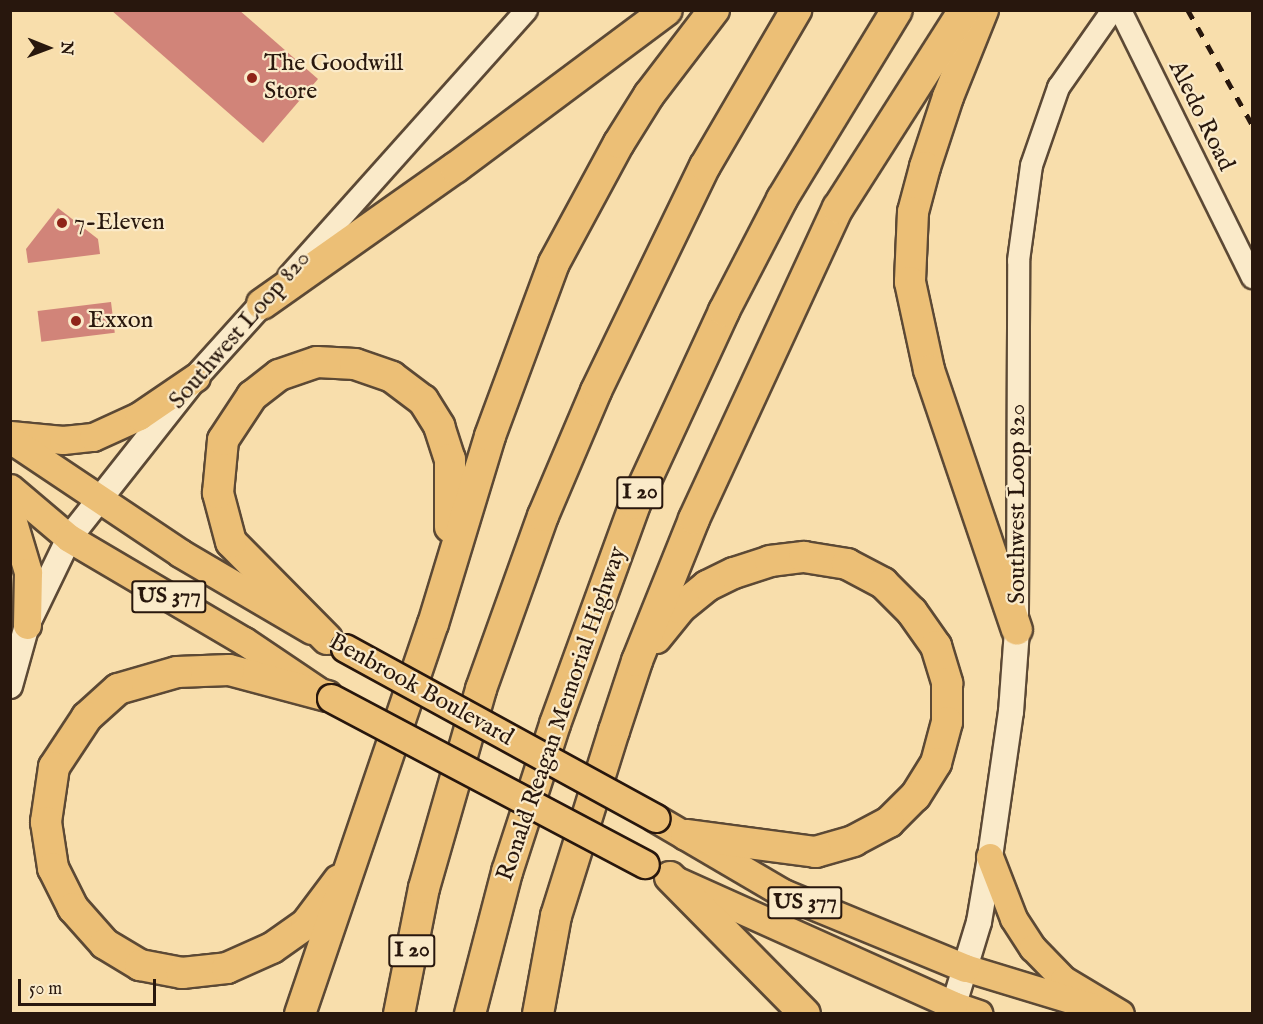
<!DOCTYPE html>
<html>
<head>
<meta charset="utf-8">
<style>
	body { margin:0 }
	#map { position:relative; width:1263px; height:1024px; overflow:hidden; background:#f8deac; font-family:"IM FELL English",serif }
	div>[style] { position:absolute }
	.building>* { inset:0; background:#d18479; transform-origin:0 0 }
	.roads { filter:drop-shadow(2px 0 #5c4935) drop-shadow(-2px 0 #5c4935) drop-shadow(0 2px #5c4935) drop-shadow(0 -2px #5c4935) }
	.tertiary>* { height:21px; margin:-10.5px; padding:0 10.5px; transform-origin:10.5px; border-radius:10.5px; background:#faeac9 }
	.secondary>* { height:24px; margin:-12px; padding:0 12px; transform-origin:12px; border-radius:12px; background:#faeac9 }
	.primary>* { height:26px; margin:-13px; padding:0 13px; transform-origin:13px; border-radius:13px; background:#ecbf76 }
	.trunk>* { height:27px; margin:-13.5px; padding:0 13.5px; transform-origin:13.5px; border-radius:13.5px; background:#ecbf76 }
	.motorway>* { height:30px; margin:-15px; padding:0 15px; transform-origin:15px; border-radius:15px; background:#ecbf76 }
	.rail>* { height:4.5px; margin-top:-2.25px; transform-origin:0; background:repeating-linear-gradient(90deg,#28170d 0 10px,transparent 0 20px) }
	.bridges { filter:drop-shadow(2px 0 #28170d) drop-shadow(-2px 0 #28170d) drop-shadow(0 2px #28170d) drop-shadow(0 -2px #28170d) }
	.trunk-bridge>* { height:27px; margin:-13.5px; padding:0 13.5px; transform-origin:13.5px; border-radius:13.5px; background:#ecbf76 }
	.dots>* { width:16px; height:16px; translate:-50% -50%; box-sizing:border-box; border:3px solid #faeac9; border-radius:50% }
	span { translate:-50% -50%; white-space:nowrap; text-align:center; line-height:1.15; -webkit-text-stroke:4.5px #faeac9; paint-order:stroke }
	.shield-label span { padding:2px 4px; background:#faeac9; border:2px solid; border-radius:4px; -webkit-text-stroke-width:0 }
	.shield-label { font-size:22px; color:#28170d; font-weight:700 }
	.poi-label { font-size:24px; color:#28170d }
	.left { translate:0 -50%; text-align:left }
	.street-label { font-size:24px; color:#28170d }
	.frame { position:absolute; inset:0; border:12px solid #28170d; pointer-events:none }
	.north { position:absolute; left:18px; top:18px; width:60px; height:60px; -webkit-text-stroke:4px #faeac9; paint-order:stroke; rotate:91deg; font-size:16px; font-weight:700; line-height:24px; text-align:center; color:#28170d }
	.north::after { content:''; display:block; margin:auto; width:21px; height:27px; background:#28170d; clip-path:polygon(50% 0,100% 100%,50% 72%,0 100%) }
	.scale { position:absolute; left:18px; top:979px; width:138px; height:27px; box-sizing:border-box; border:3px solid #28170d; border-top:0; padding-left:8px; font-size:18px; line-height:21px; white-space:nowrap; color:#28170d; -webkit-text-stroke:4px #faeac9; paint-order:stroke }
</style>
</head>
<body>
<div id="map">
	<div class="building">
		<i style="clip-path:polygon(111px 10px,239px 10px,318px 79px,263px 143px)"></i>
		<i style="clip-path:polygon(58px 208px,98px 239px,100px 254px,28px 263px,26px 249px)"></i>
		<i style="left:111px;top:302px;width:31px;height:74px;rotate:83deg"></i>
	</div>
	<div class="roads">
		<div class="tertiary">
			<i style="left:1120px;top:10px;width:298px;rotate:63.7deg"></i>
			<i style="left:288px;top:276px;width:357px;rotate:-48.2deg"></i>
			<i style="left:1017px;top:614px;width:354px;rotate:-89.8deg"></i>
			<i style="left:1018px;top:260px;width:96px;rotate:-82.2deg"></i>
			<i style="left:1031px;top:165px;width:83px;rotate:-70.9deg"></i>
			<i style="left:1058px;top:87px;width:94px;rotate:-55deg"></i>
		</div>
		<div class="secondary">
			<i style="left:10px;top:686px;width:63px;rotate:-74.4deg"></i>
			<i style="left:27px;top:625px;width:97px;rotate:-64.2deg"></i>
			<i style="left:69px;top:538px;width:205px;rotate:-51.7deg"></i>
			<i style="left:196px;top:377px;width:98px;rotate:-47.9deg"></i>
			<i style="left:951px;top:1014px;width:96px;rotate:-73.1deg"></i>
			<i style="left:979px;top:922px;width:66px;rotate:-80.4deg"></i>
			<i style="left:990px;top:857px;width:147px;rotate:-81.8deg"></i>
			<i style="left:1011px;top:712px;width:82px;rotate:-85.8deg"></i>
		</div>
		<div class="primary">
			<i style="left:990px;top:857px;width:66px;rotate:68.8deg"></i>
			<i style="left:1014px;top:919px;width:35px;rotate:57deg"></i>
			<i style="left:1033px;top:948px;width:45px;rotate:45.9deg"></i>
			<i style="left:1064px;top:980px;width:66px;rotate:30.8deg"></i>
			<i style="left:965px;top:968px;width:131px;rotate:16.9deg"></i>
			<i style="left:953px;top:1005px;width:28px;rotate:19deg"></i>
		</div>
		<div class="trunk">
			<i style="left:10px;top:435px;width:53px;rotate:5.4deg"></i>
			<i style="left:63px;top:440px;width:30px;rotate:-6deg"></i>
			<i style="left:93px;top:437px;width:51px;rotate:-24.5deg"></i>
			<i style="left:139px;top:416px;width:69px;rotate:-34.4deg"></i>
			<i style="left:10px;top:439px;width:205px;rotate:33.8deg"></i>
			<i style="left:180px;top:553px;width:152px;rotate:30.4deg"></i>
			<i style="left:10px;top:488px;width:77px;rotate:40.3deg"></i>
			<i style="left:69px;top:538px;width:203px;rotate:30.5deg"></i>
			<i style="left:244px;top:641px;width:88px;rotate:33.9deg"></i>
			<i style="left:10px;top:512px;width:63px;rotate:73.3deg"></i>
			<i style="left:28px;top:572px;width:53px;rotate:91.1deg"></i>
			<i style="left:655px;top:818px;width:148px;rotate:30.4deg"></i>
			<i style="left:783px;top:893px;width:197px;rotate:22.4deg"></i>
			<i style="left:675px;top:880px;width:305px;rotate:24.2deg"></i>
		</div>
		<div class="motorway">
			<i style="left:983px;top:10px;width:94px;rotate:111.9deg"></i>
			<i style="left:948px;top:97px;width:74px;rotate:108.2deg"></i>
			<i style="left:925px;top:167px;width:47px;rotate:104.9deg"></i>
			<i style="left:913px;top:212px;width:70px;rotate:92.5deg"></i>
			<i style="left:910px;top:282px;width:90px;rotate:77.8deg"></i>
			<i style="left:929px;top:370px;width:274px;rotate:71.3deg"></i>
			<i style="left:262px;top:304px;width:236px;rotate:-35.2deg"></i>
			<i style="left:455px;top:168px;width:264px;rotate:-36.7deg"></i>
			<i style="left:656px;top:638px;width:38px;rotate:-51deg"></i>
			<i style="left:680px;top:608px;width:35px;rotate:-39deg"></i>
			<i style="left:707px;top:586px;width:30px;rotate:-26deg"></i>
			<i style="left:734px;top:573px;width:38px;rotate:-18deg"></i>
			<i style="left:770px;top:561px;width:34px;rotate:-7deg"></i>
			<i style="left:804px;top:557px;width:44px;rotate:9.2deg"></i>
			<i style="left:847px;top:564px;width:41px;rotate:27.8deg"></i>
			<i style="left:883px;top:583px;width:41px;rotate:45deg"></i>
			<i style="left:912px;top:612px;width:42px;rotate:54.8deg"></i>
			<i style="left:936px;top:646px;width:39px;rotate:73deg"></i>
			<i style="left:947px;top:683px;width:39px;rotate:90deg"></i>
			<i style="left:947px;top:722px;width:42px;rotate:105deg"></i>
			<i style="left:936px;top:763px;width:39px;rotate:122deg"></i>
			<i style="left:915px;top:796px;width:37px;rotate:135deg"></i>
			<i style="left:889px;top:822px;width:40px;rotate:152deg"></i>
			<i style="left:854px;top:841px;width:40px;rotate:164deg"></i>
			<i style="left:816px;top:852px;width:131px;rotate:-172.5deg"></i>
			<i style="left:327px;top:639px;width:136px;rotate:-134.7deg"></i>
			<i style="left:231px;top:542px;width:51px;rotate:-104.9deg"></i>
			<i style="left:218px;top:493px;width:53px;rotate:-84.6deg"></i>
			<i style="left:223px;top:440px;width:53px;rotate:-56.6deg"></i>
			<i style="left:252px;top:396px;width:34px;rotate:-38deg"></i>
			<i style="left:279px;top:375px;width:40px;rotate:-18.9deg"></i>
			<i style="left:317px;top:362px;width:38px;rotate:3deg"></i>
			<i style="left:355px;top:364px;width:39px;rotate:19deg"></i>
			<i style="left:392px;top:377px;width:39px;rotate:37deg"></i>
			<i style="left:423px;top:400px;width:31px;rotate:58deg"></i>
			<i style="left:439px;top:426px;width:35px;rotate:72deg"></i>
			<i style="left:450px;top:459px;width:68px;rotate:90deg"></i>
			<i style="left:327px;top:696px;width:101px;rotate:-165.1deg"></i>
			<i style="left:229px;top:670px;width:52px;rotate:177.8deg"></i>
			<i style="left:177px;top:672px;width:61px;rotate:163.9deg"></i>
			<i style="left:118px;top:689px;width:42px;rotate:137.9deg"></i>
			<i style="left:87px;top:717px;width:60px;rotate:123.4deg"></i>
			<i style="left:54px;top:767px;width:56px;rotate:98.3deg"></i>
			<i style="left:46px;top:822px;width:47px;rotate:81.3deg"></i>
			<i style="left:53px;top:868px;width:45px;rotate:63.4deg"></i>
			<i style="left:73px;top:908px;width:48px;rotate:48.4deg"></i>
			<i style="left:105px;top:944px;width:41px;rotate:31deg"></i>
			<i style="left:140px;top:965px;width:43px;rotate:10.8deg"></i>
			<i style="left:182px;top:973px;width:45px;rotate:-6.3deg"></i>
			<i style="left:227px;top:968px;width:49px;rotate:-24deg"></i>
			<i style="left:272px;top:948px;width:42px;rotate:-35.2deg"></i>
			<i style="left:306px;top:924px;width:55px;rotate:-53.1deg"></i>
			<i style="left:670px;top:877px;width:192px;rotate:45.4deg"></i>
			<i style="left:300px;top:1014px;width:412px;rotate:-71.2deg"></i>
			<i style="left:433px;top:624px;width:196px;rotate:-73.1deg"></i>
			<i style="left:490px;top:436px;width:184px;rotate:-69.7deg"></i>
			<i style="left:554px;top:263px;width:136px;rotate:-61.6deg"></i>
			<i style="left:619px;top:143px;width:57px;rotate:-58deg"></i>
			<i style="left:649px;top:95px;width:107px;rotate:-52.6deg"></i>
			<i style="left:399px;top:1014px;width:128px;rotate:-78.8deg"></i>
			<i style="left:424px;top:888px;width:207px;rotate:-74deg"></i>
			<i style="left:481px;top:689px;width:184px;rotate:-70.3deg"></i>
			<i style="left:543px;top:516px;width:136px;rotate:-67deg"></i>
			<i style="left:596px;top:391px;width:250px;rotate:-64.2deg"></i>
			<i style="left:705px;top:166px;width:181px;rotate:-59.7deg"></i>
			<i style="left:470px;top:1014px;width:147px;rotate:-75.4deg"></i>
			<i style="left:507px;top:872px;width:156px;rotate:-72deg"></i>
			<i style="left:555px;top:724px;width:234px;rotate:-70deg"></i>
			<i style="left:635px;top:504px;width:213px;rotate:-65.2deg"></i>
			<i style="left:724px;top:311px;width:126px;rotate:-62.6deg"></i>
			<i style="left:782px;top:199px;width:221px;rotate:-58.7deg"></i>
			<i style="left:538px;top:1014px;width:100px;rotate:-79.6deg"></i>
			<i style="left:556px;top:916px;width:194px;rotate:-72.6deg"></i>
			<i style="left:614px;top:731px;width:74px;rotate:-71.8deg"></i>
			<i style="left:637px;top:661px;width:153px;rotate:-68.1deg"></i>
			<i style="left:694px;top:519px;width:343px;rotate:-65.2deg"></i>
			<i style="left:838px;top:208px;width:235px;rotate:-57.5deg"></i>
		</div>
	</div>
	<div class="rail">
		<i style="left:1188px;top:10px;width:131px;rotate:60.7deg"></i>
	</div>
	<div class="bridges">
		<div class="trunk-bridge">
			<i style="left:345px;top:648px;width:354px;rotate:28.7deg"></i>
			<i style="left:331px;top:698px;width:355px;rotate:27.9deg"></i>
		</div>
	</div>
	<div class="dots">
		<i style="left:252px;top:78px;background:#8f2418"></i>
		<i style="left:62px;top:223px;background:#8f2418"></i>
		<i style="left:76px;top:321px;background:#8f2418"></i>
	</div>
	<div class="shield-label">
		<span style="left:640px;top:493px">I 20</span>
		<span style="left:169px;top:597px">US 377</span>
		<span style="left:805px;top:903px">US 377</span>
		<span style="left:412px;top:951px">I 20</span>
	</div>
	<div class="poi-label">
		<span class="left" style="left:264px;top:78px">The Goodwill<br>Store</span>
		<span class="left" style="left:74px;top:223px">7-Eleven</span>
		<span class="left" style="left:88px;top:321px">Exxon</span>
	</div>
	<div class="street-label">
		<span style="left:1201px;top:116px;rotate:64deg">Aledo Road</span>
		<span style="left:240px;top:330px;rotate:-49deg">Southwest Loop 820</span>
		<span style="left:1018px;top:504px;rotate:-90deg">Southwest Loop 820</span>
		<span style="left:421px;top:690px;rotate:29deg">Benbrook Boulevard</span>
		<span style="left:562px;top:714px;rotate:-71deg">Ronald Reagan Memorial Highway</span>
	</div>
	<div class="frame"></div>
	<div class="north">N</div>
	<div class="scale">50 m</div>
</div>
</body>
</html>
